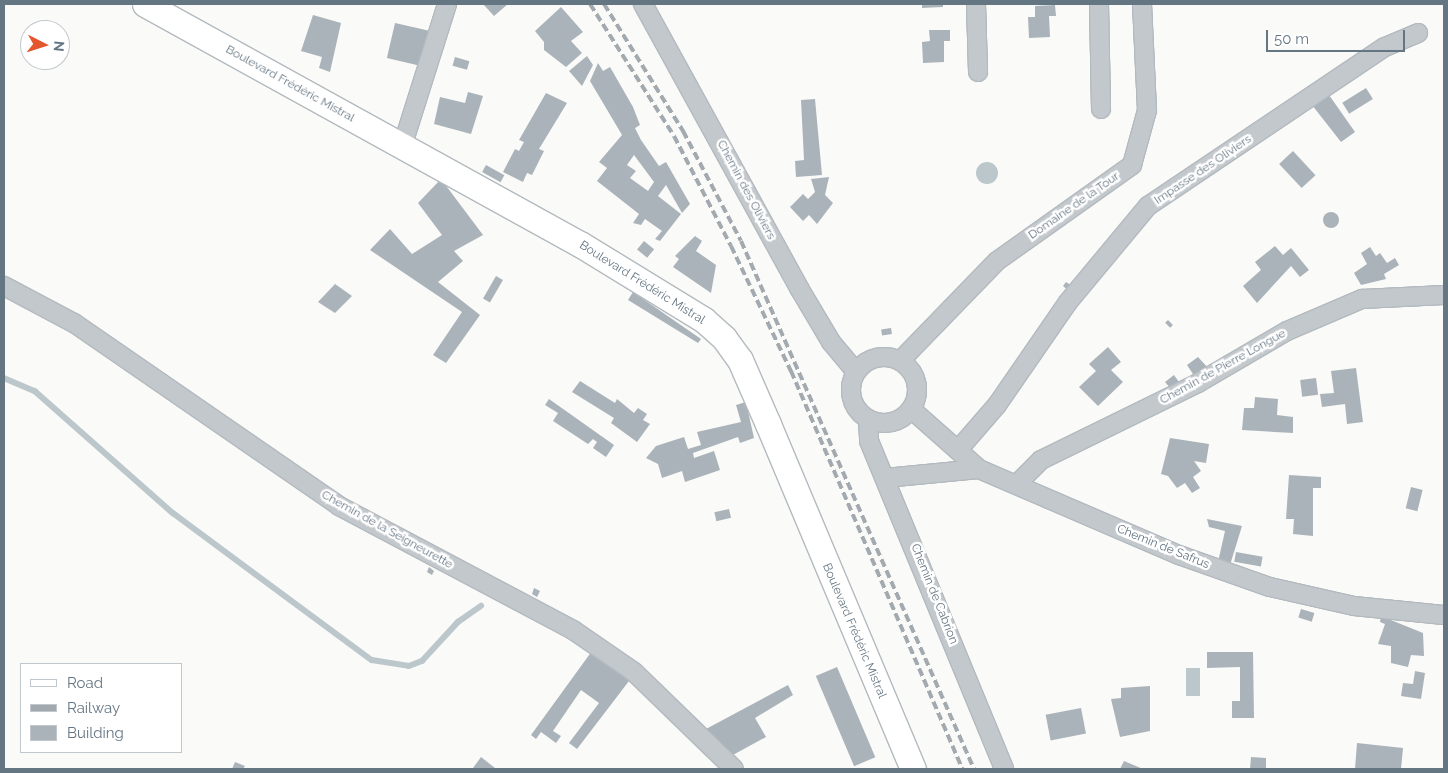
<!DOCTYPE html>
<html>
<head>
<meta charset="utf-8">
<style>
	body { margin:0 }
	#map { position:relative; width:1448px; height:773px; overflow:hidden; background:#fafaf8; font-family:Raleway,sans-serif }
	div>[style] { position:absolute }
	.water>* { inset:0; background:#bbc7cb; transform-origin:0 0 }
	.round { border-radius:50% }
	.stream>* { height:5.5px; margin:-2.75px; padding:0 2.75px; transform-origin:2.75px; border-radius:2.75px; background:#bbc7cb }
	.building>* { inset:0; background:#aab3b9; transform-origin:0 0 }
	.roads { filter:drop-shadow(1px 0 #b3babf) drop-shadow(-1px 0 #b3babf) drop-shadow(0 1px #b3babf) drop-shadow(0 -1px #b3babf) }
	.street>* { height:18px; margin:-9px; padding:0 9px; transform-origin:9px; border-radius:9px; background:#c3c8cc }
	.street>.ring { margin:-9px; padding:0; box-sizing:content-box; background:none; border:18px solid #c3c8cc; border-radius:50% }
	.secondary>* { height:25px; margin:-12.5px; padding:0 12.5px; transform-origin:12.5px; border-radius:12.5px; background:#fff }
	.rail>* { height:4px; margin-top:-2px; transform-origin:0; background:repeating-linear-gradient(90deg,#a2aab0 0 8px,transparent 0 12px) }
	span { translate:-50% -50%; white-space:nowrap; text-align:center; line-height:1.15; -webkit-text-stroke:5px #fff; paint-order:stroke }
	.street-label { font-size:12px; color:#657683 }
	.frame { position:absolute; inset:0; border:5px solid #657683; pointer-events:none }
	.legend { position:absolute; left:20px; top:663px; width:162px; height:90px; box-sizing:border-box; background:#fff; border:1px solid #c1c8cd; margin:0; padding:6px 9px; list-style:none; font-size:15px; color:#657683 }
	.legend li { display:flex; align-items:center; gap:10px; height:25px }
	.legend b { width:25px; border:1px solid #c1c8cd }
	.north { position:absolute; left:20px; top:20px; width:50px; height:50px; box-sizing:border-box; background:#fff; border:1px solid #c1c8cd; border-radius:50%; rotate:95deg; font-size:14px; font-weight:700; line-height:20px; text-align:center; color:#657683 }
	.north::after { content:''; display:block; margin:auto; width:18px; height:22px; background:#e4572e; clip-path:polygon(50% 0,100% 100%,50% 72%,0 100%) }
	.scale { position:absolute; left:1266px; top:30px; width:139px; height:22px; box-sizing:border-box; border:2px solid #657683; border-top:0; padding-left:6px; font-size:15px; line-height:18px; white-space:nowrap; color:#657683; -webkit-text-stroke:4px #fff; paint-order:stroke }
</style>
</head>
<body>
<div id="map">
	<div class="water">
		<i class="round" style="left:976px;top:162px;width:22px;height:22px"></i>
		<i style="left:1186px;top:668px;width:14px;height:28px"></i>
	</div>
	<div class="stream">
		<i style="left:4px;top:378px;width:34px;rotate:23deg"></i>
		<i style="left:35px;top:391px;width:184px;rotate:41.5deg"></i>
		<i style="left:173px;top:513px;width:247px;rotate:36.5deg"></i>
		<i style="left:372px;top:660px;width:37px;rotate:9deg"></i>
		<i style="left:409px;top:666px;width:14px;rotate:-21deg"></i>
		<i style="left:422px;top:661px;width:53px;rotate:-47.3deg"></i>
		<i style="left:458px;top:622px;width:28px;rotate:-35deg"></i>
	</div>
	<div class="building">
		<i style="clip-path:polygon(483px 4px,508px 4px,494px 16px)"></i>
		<i style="clip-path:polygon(922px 4px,943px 4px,943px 7px,922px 8px)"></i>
		<i style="clip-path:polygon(1055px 5px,1056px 16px,1049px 16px,1050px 37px,1029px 38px,1028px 17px,1035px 17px,1035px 6px)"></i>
		<i style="clip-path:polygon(561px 7px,583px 32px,571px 41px,582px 53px,566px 67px,544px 50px,544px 42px,535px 31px)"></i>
		<i style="clip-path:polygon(313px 15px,341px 23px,330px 72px,319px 68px,322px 57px,301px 51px)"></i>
		<i style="left:395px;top:23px;width:35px;height:36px;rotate:13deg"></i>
		<i style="clip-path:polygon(929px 30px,950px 30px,950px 41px,944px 41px,944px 62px,923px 63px,922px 42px,930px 41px)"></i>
		<i style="clip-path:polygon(587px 56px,593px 65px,582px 86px,569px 71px)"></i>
		<i style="left:455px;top:57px;width:15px;height:9px;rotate:16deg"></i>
		<i style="clip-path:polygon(evenodd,598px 63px,603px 71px,610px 67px,633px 107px,640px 125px,635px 128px,641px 140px,659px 166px,666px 162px,690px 204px,682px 213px,666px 185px,658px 196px,681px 214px,660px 241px,655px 239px,662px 231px,645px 219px,641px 225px,633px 223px,639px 214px,597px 181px,607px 168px,599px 162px,622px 135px,590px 81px,598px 63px,634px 155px,654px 182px,648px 191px,630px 178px,636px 171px,627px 165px,634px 155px)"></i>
		<i style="left:1366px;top:88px;width:13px;height:28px;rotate:58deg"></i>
		<i style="clip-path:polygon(468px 92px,483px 96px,471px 134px,434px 124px,440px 97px,465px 103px)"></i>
		<i style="clip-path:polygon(546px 93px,567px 103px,539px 149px,544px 151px,532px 175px,527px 173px,523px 182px,503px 172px,515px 149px,519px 151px,524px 142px,519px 140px)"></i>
		<i style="clip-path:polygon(1329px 95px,1355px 132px,1341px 142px,1312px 105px)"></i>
		<i style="clip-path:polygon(815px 99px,822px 175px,796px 177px,795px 161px,804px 160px,801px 100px)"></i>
		<i style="left:1293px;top:151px;width:33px;height:19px;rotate:47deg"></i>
		<i style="left:486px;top:165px;width:21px;height:8px;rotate:29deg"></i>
		<i style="clip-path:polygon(829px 177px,825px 195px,833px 203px,817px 224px,809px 215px,803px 221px,790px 207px,803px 194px,808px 199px,815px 192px,811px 179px)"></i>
		<i style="clip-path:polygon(441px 179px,483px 235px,454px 251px,463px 261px,438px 282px,480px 315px,446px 363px,433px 355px,462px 312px,370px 250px,390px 229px,412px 254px,442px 235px,418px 203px)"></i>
		<i class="round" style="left:1323px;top:212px;width:16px;height:16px"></i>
		<i style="clip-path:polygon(695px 236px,702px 241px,696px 251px,716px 265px,711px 293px,673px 267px,679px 259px,675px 256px)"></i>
		<i style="left:644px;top:241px;width:13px;height:11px;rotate:39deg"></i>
		<i style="clip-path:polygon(1275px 246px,1283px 255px,1291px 248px,1309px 270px,1300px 277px,1291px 266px,1257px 303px,1243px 286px,1261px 270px,1255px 262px)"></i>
		<i style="clip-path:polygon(1370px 247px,1376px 256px,1380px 253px,1387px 263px,1395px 258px,1399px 265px,1384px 274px,1386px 279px,1361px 285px,1354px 273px,1367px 264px,1361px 253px)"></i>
		<i style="left:496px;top:276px;width:8px;height:26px;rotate:30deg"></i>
		<i style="clip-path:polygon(1066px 282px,1072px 286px,1068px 290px,1063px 286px)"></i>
		<i style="clip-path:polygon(335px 284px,352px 296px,335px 313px,318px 302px)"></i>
		<i style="clip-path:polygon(633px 292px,701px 339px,698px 343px,628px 300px)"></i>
		<i style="left:1168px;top:320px;width:7px;height:4px;rotate:45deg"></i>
		<i style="left:891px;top:328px;width:6px;height:10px;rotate:81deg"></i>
		<i style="clip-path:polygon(1108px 347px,1121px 362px,1111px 370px,1123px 382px,1098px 406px,1079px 387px,1096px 371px,1089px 364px)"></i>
		<i style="clip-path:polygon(1198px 357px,1209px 369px,1195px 377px,1187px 365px)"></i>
		<i style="clip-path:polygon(1356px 368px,1363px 422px,1347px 424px,1345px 404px,1322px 407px,1320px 394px,1334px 393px,1331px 371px)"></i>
		<i style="clip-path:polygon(1174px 375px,1181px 385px,1172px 390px,1165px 382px)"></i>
		<i style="left:1316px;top:378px;width:17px;height:16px;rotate:83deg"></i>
		<i style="clip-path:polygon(580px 381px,615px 403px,617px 399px,634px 413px,638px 408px,647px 414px,643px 420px,650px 424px,637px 442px,611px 423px,614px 418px,572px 392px)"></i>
		<i style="clip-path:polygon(1255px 397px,1278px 399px,1277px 415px,1293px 417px,1293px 433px,1242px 430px,1244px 408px,1254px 408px)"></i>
		<i style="clip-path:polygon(549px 399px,614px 445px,606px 457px,593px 448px,597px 442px,593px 439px,588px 444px,553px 421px,558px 413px,545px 405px)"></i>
		<i style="clip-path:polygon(746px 402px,754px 438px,740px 443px,738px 437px,693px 453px,694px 458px,714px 451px,720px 470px,685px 482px,682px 471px,662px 478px,658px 464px,646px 458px,656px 446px,684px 437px,688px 449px,701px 445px,697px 432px,741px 422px,736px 405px)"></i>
		<i style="clip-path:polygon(1170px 438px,1209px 444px,1206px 463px,1194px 461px,1201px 471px,1193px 477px,1200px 488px,1192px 493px,1185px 483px,1177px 488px,1168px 476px,1161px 474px)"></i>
		<i style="clip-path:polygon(1289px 475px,1321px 477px,1321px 488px,1313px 488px,1313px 536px,1293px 534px,1294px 519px,1286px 519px)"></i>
		<i style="left:1411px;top:487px;width:12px;height:22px;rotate:14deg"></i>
		<i style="left:729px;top:509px;width:9px;height:15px;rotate:77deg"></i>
		<i style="clip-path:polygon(1207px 519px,1242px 526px,1230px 565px,1218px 562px,1225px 531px,1209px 527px)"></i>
		<i style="left:1236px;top:552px;width:27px;height:10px;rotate:10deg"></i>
		<i style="clip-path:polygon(429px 567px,434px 571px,432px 575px,427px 572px)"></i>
		<i style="clip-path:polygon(534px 588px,540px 591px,537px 597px,532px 594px)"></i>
		<i style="left:1301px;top:609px;width:14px;height:9px;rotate:17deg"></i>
		<i style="clip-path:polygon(1381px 616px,1423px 633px,1424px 656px,1411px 655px,1408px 667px,1391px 663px,1391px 646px,1378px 644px,1385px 624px,1380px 622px)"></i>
		<i style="clip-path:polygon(592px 651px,629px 681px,577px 749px,569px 743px,599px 703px,581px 690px,553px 731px,561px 736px,556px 743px,541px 732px,536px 739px,531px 735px)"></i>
		<i style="clip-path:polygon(1207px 652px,1253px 652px,1254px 718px,1232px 718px,1232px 701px,1240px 701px,1240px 667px,1207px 668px)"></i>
		<i style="left:837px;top:667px;width:98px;height:23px;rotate:67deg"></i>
		<i style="clip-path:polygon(1415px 671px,1425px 673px,1421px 699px,1401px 696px,1403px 683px,1413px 684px)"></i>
		<i style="clip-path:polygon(788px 685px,793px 695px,755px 718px,766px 737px,731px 756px,706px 729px)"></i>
		<i style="clip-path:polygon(1150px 686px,1150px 731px,1120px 737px,1111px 699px,1121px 698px,1121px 688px)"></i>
		<i style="left:1081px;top:708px;width:26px;height:36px;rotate:79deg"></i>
		<i style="clip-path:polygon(1357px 743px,1403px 748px,1401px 769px,1355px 769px)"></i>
		<i style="clip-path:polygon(481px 757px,495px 768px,494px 769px,473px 768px)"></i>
		<i style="clip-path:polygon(1251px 757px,1266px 758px,1266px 769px,1250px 769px)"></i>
		<i style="clip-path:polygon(1124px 761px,1143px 769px,1120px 769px)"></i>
		<i style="clip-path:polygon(235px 762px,245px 766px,243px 769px,232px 769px)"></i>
	</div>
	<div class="roads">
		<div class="street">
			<i style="left:643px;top:4px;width:324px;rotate:61.2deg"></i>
			<i style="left:799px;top:288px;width:63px;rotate:59.3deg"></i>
			<i style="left:831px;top:342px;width:39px;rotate:50deg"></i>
			<i style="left:976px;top:4px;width:68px;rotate:88.3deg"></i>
			<i style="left:1099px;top:4px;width:105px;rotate:88.9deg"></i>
			<i style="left:402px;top:147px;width:150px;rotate:-72.5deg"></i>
			<i style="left:4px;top:286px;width:79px;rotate:27.9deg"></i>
			<i style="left:74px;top:323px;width:322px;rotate:34.6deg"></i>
			<i style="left:339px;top:506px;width:265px;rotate:27.9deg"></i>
			<i style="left:573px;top:630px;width:74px;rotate:34.5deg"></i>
			<i style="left:634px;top:672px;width:139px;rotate:44.1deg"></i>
			<i class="ring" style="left:851px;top:357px;width:48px;height:48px"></i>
			<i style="left:900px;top:361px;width:139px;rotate:-45.9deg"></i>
			<i style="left:997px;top:261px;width:166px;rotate:-35.4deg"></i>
			<i style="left:1132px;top:165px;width:57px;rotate:-74.7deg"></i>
			<i style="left:1147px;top:110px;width:106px;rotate:-92.7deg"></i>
			<i style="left:911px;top:409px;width:91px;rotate:41.4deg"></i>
			<i style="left:979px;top:469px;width:218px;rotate:23.3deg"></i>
			<i style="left:1179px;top:555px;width:96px;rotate:19.4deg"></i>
			<i style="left:1270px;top:587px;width:86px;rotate:12.7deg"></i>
			<i style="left:1354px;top:606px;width:90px;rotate:5.7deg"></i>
			<i style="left:868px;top:419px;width:22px;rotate:87deg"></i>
			<i style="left:869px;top:441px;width:355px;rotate:67.6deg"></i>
			<i style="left:958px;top:450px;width:60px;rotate:-49.1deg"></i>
			<i style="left:997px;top:405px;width:125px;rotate:-55.4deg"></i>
			<i style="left:1068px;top:302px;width:125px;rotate:-50.2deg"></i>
			<i style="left:1148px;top:206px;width:285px;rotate:-33.9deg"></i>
			<i style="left:1385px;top:47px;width:36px;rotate:-23deg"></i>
			<i style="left:885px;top:478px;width:94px;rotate:-5.5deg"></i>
			<i style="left:1018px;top:483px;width:33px;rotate:-45deg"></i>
			<i style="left:1041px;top:460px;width:175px;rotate:-26.1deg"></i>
			<i style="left:1198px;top:383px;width:103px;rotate:-30.3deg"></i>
			<i style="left:1287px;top:331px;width:82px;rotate:-23.1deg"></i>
			<i style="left:1362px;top:299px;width:82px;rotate:-2.8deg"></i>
		</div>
		<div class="secondary">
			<i style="left:145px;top:4px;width:497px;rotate:28.9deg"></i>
			<i style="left:580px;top:244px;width:145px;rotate:31.5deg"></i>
			<i style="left:704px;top:320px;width:27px;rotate:42deg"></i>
			<i style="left:724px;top:338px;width:27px;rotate:54deg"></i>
			<i style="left:740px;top:360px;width:70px;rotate:66.4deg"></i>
			<i style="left:768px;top:424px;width:374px;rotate:67.2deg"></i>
		</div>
	</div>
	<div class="rail">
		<i style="left:590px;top:4px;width:156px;rotate:57.5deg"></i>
		<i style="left:674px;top:136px;width:124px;rotate:62.6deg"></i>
		<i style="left:731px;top:246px;width:139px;rotate:64.4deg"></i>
		<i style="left:791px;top:371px;width:433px;rotate:66.7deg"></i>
		<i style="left:604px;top:4px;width:150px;rotate:58.1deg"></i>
		<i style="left:683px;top:131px;width:124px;rotate:62.2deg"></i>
		<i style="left:741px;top:241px;width:577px;rotate:66.19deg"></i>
	</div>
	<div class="street-label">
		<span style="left:290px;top:84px;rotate:29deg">Boulevard Frédéric Mistral</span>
		<span style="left:1203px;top:170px;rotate:-34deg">Impasse des Oliviers</span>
		<span style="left:746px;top:190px;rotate:62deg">Chemin des Oliviers</span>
		<span style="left:1074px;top:206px;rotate:-35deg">Domaine de la Tour</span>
		<span style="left:642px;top:283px;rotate:32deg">Boulevard Frédéric Mistral</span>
		<span style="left:1223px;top:367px;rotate:-29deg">Chemin de Pierre Longue</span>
		<span style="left:387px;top:530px;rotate:29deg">Chemin de la Seigneurette</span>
		<span style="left:1163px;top:547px;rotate:22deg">Chemin de Safrus</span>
		<span style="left:934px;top:594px;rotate:68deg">Chemin de Cabrion</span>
		<span style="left:854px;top:631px;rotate:67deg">Boulevard Frédéric Mistral</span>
	</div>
	<div class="frame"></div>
	<ul class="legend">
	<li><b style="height:6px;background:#fff"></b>Road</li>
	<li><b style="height:6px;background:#a2aab0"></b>Railway</li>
	<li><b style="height:14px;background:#aab3b9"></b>Building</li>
	</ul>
	<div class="north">N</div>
	<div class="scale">50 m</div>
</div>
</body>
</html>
